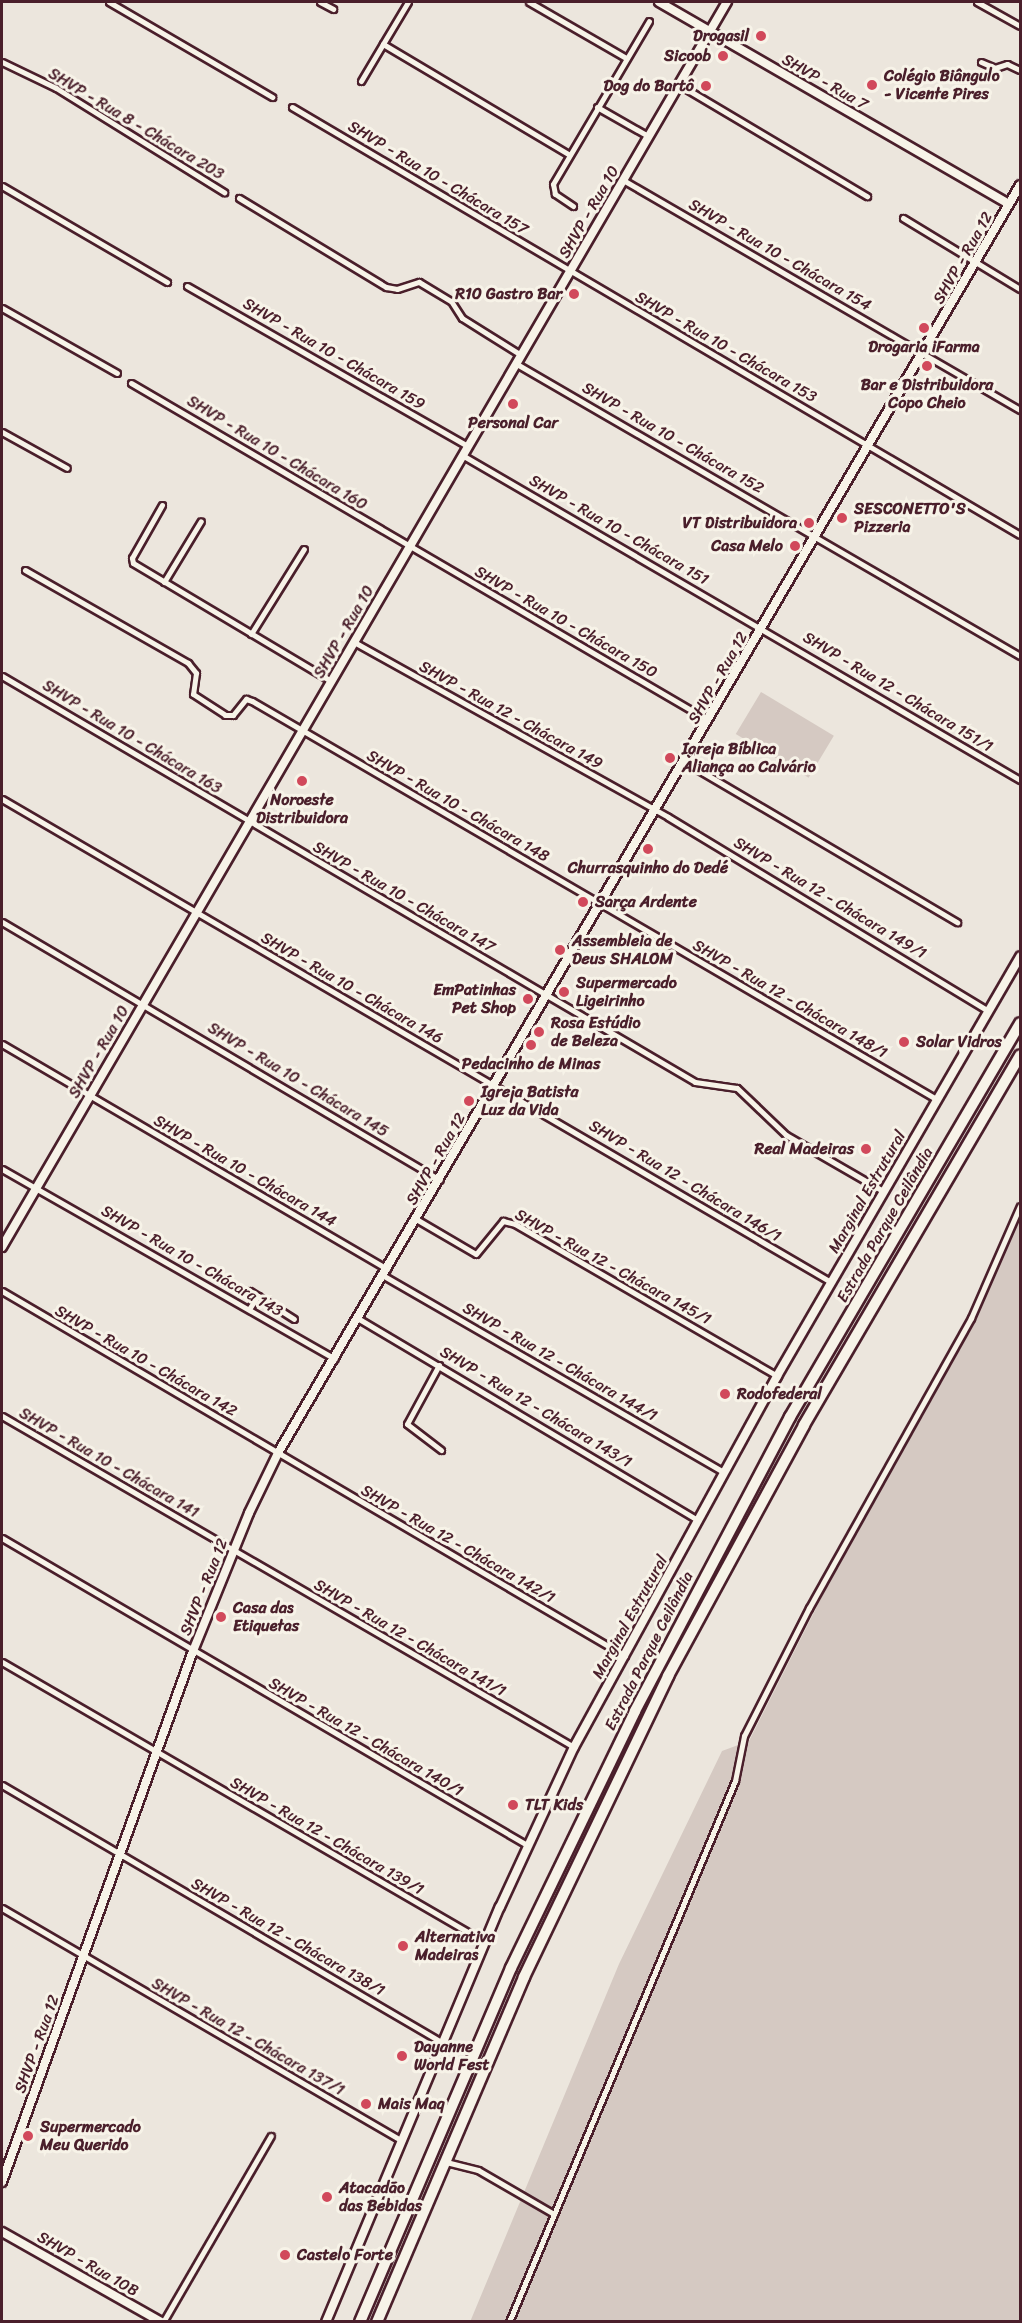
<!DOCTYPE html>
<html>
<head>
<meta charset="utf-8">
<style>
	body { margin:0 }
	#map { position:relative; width:1022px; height:2323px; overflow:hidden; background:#ece6dd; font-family:Sriracha,sans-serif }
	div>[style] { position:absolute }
	.green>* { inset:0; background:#d5c9c2; transform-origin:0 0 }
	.roads { filter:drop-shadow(2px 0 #4a1f2b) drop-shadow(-2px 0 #4a1f2b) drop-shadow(0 2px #4a1f2b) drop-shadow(0 -2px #4a1f2b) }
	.street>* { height:5px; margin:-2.5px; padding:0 2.5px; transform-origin:2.5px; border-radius:2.5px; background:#f7f3e8 }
	.secondary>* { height:8px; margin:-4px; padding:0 4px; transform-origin:4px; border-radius:4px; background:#f7f3e8 }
	.highway>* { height:10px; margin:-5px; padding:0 5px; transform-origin:5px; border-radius:5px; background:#f7f3e8 }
	.dots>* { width:16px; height:16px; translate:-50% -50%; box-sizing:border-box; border:3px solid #f7f3e8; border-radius:50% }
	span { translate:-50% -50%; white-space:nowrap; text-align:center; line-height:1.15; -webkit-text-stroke:6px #f7f3e8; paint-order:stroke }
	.poi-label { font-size:16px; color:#4a1f2b; font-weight:700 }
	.right { translate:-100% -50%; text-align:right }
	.left { translate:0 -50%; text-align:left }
	.street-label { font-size:16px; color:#4a1f2b }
	.frame { position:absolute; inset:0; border:3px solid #4a1f2b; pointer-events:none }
</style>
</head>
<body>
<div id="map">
	<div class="green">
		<i style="left:761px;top:692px;width:85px;height:49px;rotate:31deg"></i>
		<i style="clip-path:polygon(1020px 1218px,1020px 2321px,470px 2322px,619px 1964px,722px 1751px,749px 1741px,856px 1529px,973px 1325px)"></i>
	</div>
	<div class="roads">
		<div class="street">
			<i style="left:109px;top:2px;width:189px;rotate:30.2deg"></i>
			<i style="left:320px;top:2px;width:15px;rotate:28deg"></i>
			<i style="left:408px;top:2px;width:49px;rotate:120.8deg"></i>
			<i style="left:383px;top:44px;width:217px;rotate:30.7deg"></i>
			<i style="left:529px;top:2px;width:112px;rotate:30deg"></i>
			<i style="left:977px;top:2px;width:49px;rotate:29.2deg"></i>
			<i style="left:2px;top:62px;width:60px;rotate:25.7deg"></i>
			<i style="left:56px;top:88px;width:198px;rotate:31.8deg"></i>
			<i style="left:981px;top:62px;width:15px;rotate:23deg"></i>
			<i style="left:995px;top:68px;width:13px;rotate:-18deg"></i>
			<i style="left:1007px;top:64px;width:14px;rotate:25deg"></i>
			<i style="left:361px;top:81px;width:43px;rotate:-59.3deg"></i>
			<i style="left:678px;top:84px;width:220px;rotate:30.7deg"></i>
			<i style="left:292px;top:107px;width:844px;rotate:30.45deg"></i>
			<i style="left:597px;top:107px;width:59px;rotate:29.6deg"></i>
			<i style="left:623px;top:180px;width:459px;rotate:30.1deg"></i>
			<i style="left:2px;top:186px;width:191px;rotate:30.2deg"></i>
			<i style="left:239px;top:198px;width:172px;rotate:31.2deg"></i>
			<i style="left:386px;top:287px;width:11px;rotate:10deg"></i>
			<i style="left:397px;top:289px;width:23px;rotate:-18deg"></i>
			<i style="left:419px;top:282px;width:37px;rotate:31deg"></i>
			<i style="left:451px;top:301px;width:20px;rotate:57deg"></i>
			<i style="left:462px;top:318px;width:70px;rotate:32.1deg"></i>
			<i style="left:573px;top:206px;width:22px;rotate:-146deg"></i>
			<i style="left:555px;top:194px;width:10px;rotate:-101deg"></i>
			<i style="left:553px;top:184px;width:189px;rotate:-59.5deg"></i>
			<i style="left:903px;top:218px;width:137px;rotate:31.3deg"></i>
			<i style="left:187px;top:286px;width:322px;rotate:29.7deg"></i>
			<i style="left:2px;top:308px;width:132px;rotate:29.5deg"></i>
			<i style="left:515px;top:363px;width:584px;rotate:30.12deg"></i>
			<i style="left:131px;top:383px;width:668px;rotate:30.29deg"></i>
			<i style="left:2px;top:432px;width:74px;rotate:29deg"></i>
			<i style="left:462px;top:455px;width:646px;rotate:30.22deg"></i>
			<i style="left:162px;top:505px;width:61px;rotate:119.5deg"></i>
			<i style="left:132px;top:558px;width:5px;rotate:79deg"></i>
			<i style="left:133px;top:563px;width:230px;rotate:30.8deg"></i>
			<i style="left:25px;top:570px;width:188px;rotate:29.7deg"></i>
			<i style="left:188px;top:663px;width:13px;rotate:51deg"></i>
			<i style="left:196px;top:673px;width:21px;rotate:98deg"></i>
			<i style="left:193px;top:694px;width:38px;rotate:33deg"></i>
			<i style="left:225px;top:715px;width:8px"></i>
			<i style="left:233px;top:715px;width:21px;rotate:-51deg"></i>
			<i style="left:246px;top:699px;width:6px;rotate:18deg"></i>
			<i style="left:252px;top:701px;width:791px;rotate:30.19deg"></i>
			<i style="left:164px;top:582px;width:71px;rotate:-58.8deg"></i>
			<i style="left:251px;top:634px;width:100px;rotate:-58.1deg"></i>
			<i style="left:354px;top:642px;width:359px;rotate:29.1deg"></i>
			<i style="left:668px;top:817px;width:374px;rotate:31.2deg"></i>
			<i style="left:2px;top:676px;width:803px;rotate:30.36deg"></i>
			<i style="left:695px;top:1082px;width:42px;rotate:8.1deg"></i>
			<i style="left:737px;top:1088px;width:68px;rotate:43.8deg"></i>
			<i style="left:786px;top:1135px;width:112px;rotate:30deg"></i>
			<i style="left:685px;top:762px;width:316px;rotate:30.5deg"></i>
			<i style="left:2px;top:799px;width:959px;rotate:30.23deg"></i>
			<i style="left:2px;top:922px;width:508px;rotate:30.5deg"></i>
			<i style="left:2px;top:1044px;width:446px;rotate:30.3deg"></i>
			<i style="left:2px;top:1169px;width:383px;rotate:29.7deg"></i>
			<i style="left:416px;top:1219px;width:69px;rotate:30.3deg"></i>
			<i style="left:476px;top:1254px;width:43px;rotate:-50.7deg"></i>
			<i style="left:503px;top:1221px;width:12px;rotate:14deg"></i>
			<i style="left:515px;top:1224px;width:303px;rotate:30.1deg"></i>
			<i style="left:384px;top:1276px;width:392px;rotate:30deg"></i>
			<i style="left:2px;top:1291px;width:722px;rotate:30.36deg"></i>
			<i style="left:250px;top:1291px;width:52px;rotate:32.5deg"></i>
			<i style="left:249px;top:1309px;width:16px;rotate:-55deg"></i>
			<i style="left:359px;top:1319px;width:394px;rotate:30.7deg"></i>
			<i style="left:439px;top:1365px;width:67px;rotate:118.5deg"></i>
			<i style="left:407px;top:1424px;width:43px;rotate:37.4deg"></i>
			<i style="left:2px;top:1416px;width:661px;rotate:30.06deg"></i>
			<i style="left:2px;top:1538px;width:608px;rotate:30.32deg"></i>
			<i style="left:2px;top:1662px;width:558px;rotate:30.1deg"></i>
			<i style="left:2px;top:1785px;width:511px;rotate:30.33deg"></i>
			<i style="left:2px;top:1908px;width:461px;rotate:30.2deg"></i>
			<i style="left:446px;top:2162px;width:33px;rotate:14deg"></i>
			<i style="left:478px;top:2170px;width:88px;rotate:30.1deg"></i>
			<i style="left:163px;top:2322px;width:215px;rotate:-59.9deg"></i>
			<i style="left:509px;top:2322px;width:586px;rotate:-67.33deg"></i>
			<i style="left:735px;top:1781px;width:46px;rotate:-78.7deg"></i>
			<i style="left:744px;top:1736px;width:144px;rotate:-63.1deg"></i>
			<i style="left:809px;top:1608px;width:332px;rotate:-60.8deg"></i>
			<i style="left:971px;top:1318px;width:122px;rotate:-66.4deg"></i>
		</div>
		<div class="secondary">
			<i style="left:659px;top:2px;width:404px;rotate:30deg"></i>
			<i style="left:2px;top:1247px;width:1441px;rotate:-59.79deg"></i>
			<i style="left:2px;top:2182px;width:564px;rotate:-70.22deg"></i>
			<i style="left:193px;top:1651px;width:149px;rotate:-67.9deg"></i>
			<i style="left:249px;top:1513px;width:67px;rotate:-64.2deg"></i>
			<i style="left:278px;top:1453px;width:1469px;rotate:-59.66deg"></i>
			<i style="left:2px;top:2232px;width:183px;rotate:29.5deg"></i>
			<i style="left:326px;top:2322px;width:450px;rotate:-67.3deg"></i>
			<i style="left:500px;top:1907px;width:176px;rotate:-65.2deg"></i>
			<i style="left:574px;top:1747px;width:423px;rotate:-61.3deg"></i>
			<i style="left:777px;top:1376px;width:485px;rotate:-59.9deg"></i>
		</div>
		<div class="highway">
			<i style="left:360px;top:2322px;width:385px;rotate:-66.9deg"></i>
			<i style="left:511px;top:1968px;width:285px;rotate:-64.2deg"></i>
			<i style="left:635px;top:1711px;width:332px;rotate:-62.2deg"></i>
			<i style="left:790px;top:1417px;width:456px;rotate:-59.7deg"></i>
			<i style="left:377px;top:2322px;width:375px;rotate:-66.9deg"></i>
			<i style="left:524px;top:1977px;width:334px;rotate:-64.4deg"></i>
			<i style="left:668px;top:1676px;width:285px;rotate:-61.5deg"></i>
			<i style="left:804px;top:1425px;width:428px;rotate:-59.7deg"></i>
		</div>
	</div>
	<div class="dots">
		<i style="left:761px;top:36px;background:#d1495b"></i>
		<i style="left:723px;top:56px;background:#d1495b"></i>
		<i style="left:872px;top:85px;background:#d1495b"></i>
		<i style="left:706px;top:86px;background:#d1495b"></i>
		<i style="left:574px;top:294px;background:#d1495b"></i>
		<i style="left:924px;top:328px;background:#d1495b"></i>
		<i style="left:927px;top:366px;background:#d1495b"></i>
		<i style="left:513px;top:404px;background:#d1495b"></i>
		<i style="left:842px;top:518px;background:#d1495b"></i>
		<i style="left:809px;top:523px;background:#d1495b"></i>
		<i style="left:795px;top:546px;background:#d1495b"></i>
		<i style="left:670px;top:758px;background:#d1495b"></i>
		<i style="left:302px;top:781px;background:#d1495b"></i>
		<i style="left:648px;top:849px;background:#d1495b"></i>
		<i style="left:583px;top:902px;background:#d1495b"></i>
		<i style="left:560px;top:950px;background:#d1495b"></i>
		<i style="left:564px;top:992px;background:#d1495b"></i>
		<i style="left:528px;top:999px;background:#d1495b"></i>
		<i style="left:539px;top:1032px;background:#d1495b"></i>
		<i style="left:904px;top:1042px;background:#d1495b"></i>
		<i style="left:531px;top:1045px;background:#d1495b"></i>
		<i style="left:469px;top:1101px;background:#d1495b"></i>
		<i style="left:866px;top:1149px;background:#d1495b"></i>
		<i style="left:725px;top:1394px;background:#d1495b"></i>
		<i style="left:221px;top:1617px;background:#d1495b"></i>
		<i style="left:513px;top:1805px;background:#d1495b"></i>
		<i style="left:403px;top:1946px;background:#d1495b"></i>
		<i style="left:402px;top:2056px;background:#d1495b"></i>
		<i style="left:366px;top:2104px;background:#d1495b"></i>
		<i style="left:28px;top:2136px;background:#d1495b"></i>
		<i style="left:327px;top:2197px;background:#d1495b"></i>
		<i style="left:285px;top:2255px;background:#d1495b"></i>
	</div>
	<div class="poi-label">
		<span class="right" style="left:749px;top:36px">Drogasil</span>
		<span class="right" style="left:711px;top:56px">Sicoob</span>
		<span class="left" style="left:884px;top:85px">Colégio Biângulo<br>- Vicente Pires</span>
		<span class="right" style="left:694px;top:86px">Dog do Bartô</span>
		<span class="right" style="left:562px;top:294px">R10 Gastro Bar</span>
		<span style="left:924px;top:347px">Drogaria iFarma</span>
		<span style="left:927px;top:394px">Bar e Distribuidora<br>Copo Cheio</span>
		<span style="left:513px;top:423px">Personal Car</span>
		<span class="left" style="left:854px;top:518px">SESCONETTO'S<br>Pizzeria</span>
		<span class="right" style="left:797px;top:523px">VT Distribuidora</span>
		<span class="right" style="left:783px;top:546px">Casa Melo</span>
		<span class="left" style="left:682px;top:758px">Igreja Bíblica<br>Aliança ao Calvário</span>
		<span style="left:302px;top:809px">Noroeste<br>Distribuidora</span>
		<span style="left:648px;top:868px">Churrasquinho do Dedé</span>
		<span class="left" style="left:595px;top:902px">Sarça Ardente</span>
		<span class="left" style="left:572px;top:950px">Assembleia de<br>Deus SHALOM</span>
		<span class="left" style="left:576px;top:992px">Supermercado<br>Ligeirinho</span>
		<span class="right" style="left:516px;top:999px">EmPatinhas<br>Pet Shop</span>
		<span class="left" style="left:551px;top:1032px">Rosa Estúdio<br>de Beleza</span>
		<span class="left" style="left:916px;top:1042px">Solar Vidros</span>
		<span style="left:531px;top:1064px">Pedacinho de Minas</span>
		<span class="left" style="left:481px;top:1101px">Igreja Batista<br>Luz da Vida</span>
		<span class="right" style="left:854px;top:1149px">Real Madeiras</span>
		<span class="left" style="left:737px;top:1394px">Rodofederal</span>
		<span class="left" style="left:233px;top:1617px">Casa das<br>Etiquetas</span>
		<span class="left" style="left:525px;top:1805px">TLT Kids</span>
		<span class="left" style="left:415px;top:1946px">Alternativa<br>Madeiras</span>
		<span class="left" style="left:414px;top:2056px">Dayanne<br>World Fest</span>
		<span class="left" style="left:378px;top:2104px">Mais Maq</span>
		<span class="left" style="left:40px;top:2136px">Supermercado<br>Meu Querido</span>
		<span class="left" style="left:339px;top:2197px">Atacadão<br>das Bebidas</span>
		<span class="left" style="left:297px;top:2255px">Castelo Forte</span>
	</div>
	<div class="street-label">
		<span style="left:825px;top:82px;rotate:30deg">SHVP - Rua 7</span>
		<span style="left:136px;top:124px;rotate:31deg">SHVP - Rua 8 - Chácara 203</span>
		<span style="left:438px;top:178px;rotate:31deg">SHVP - Rua 10 - Chácara 157</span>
		<span style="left:589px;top:212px;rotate:-60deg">SHVP - Rua 10</span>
		<span style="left:780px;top:255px;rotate:30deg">SHVP - Rua 10 - Chácara 154</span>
		<span style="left:963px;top:258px;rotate:-60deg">SHVP - Rua 12</span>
		<span style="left:726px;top:347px;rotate:30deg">SHVP - Rua 10 - Chácara 153</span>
		<span style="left:334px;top:354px;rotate:30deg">SHVP - Rua 10 - Chácara 159</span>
		<span style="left:673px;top:438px;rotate:30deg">SHVP - Rua 10 - Chácara 152</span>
		<span style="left:277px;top:453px;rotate:31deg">SHVP - Rua 10 - Chácara 160</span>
		<span style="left:619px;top:530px;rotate:30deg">SHVP - Rua 10 - Chácara 151</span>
		<span style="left:566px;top:622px;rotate:30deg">SHVP - Rua 10 - Chácara 150</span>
		<span style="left:344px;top:632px;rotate:-60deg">SHVP - Rua 10</span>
		<span style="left:718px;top:678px;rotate:-60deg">SHVP - Rua 12</span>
		<span style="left:898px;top:692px;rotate:31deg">SHVP - Rua 12 - Chácara 151/1</span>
		<span style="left:511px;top:715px;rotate:29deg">SHVP - Rua 12 - Chácara 149</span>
		<span style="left:132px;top:737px;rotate:31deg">SHVP - Rua 10 - Chácara 163</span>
		<span style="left:458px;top:806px;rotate:30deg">SHVP - Rua 10 - Chácara 148</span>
		<span style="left:404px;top:897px;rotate:30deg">SHVP - Rua 10 - Chácara 147</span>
		<span style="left:830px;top:898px;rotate:31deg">SHVP - Rua 12 - Chácara 149/1</span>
		<span style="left:352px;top:988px;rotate:30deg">SHVP - Rua 10 - Chácara 146</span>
		<span style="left:790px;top:999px;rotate:30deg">SHVP - Rua 12 - Chácara 148/1</span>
		<span style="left:99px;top:1052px;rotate:-60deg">SHVP - Rua 10</span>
		<span style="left:298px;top:1080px;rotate:31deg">SHVP - Rua 10 - Chácara 145</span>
		<span style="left:436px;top:1159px;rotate:-60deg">SHVP - Rua 12</span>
		<span style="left:245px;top:1171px;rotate:30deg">SHVP - Rua 10 - Chácara 144</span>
		<span style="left:685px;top:1181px;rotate:31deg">SHVP - Rua 12 - Chácara 146/1</span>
		<span style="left:867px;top:1192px;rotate:-60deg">Marginal Estrutural</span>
		<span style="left:885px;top:1225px;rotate:-60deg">Estrada Parque Ceilândia</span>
		<span style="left:192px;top:1261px;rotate:30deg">SHVP - Rua 10 - Chácara 143</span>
		<span style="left:613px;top:1267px;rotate:29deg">SHVP - Rua 12 - Chácara 145/1</span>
		<span style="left:146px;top:1361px;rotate:30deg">SHVP - Rua 10 - Chácara 142</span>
		<span style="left:560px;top:1362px;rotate:30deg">SHVP - Rua 12 - Chácara 144/1</span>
		<span style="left:536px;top:1407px;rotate:31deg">SHVP - Rua 12 - Chácara 143/1</span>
		<span style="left:109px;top:1463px;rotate:30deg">SHVP - Rua 10 - Chácara 141</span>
		<span style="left:458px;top:1544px;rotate:30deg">SHVP - Rua 12 - Chácara 142/1</span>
		<span style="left:204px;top:1587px;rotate:-68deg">SHVP - Rua 12</span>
		<span style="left:630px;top:1617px;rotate:-61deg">Marginal Estrutural</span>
		<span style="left:410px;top:1638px;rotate:30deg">SHVP - Rua 12 - Chácara 141/1</span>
		<span style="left:649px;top:1651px;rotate:-63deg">Estrada Parque Ceilândia</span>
		<span style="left:366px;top:1737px;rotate:30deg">SHVP - Rua 12 - Chácara 140/1</span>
		<span style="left:327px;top:1836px;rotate:30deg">SHVP - Rua 12 - Chácara 139/1</span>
		<span style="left:288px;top:1937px;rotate:30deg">SHVP - Rua 12 - Chácara 138/1</span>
		<span style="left:248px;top:2037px;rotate:30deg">SHVP - Rua 12 - Chácara 137/1</span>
		<span style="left:37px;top:2044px;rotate:-70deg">SHVP - Rua 12</span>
		<span style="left:88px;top:2264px;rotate:30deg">SHVP - Rua 10B</span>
	</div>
	<div class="frame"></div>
</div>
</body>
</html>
